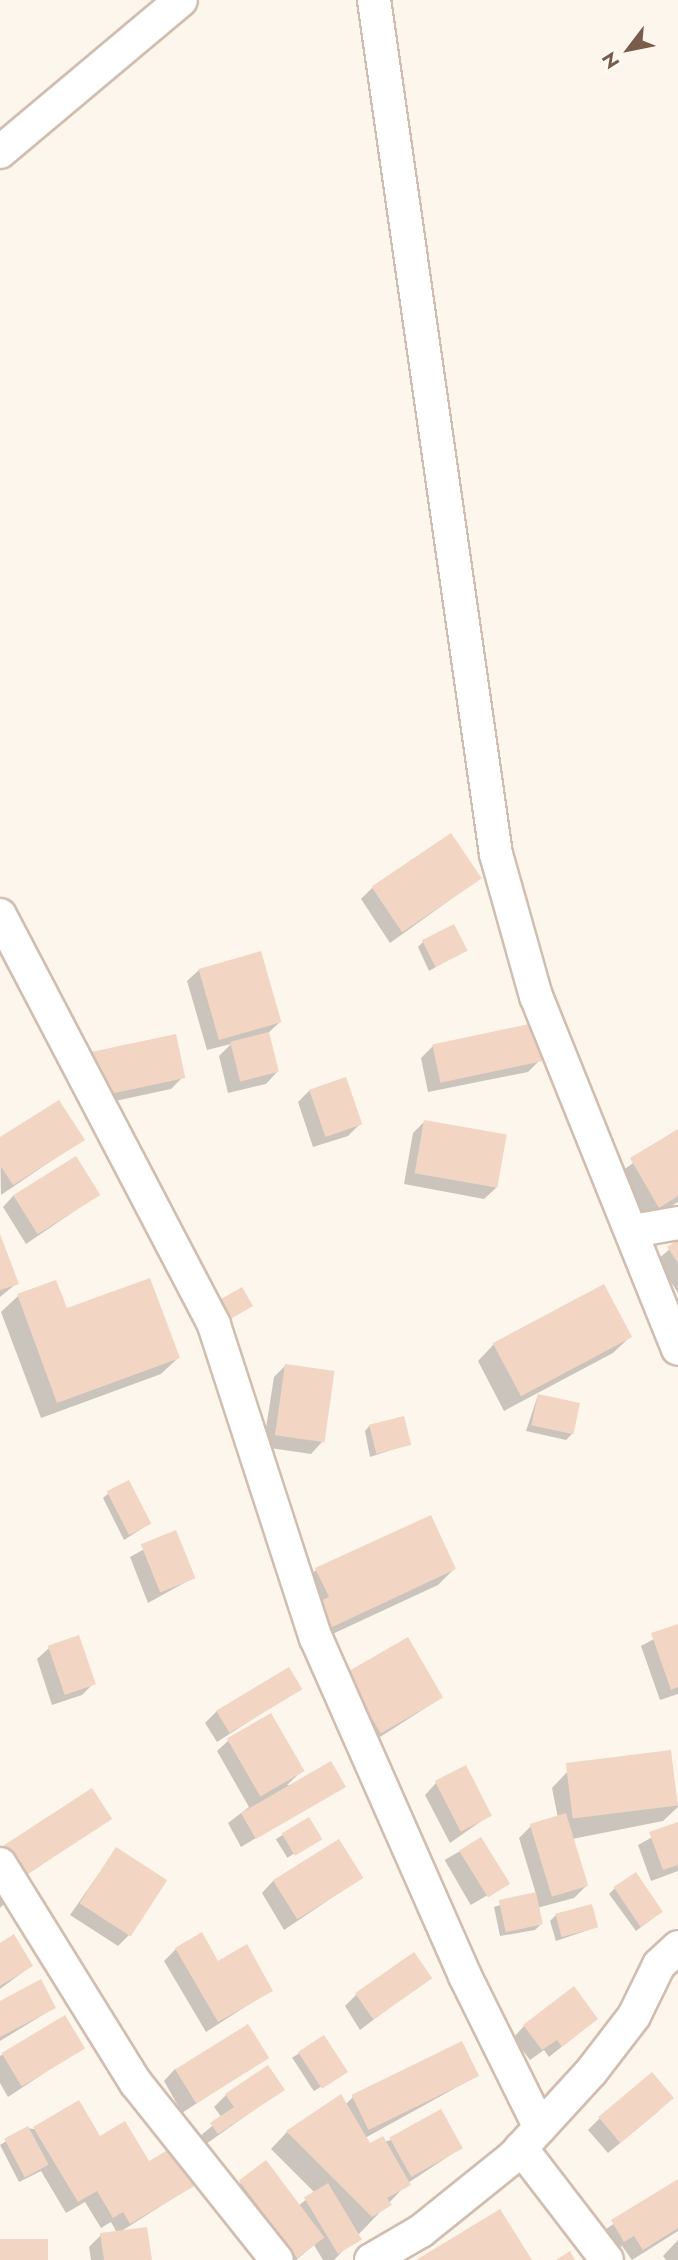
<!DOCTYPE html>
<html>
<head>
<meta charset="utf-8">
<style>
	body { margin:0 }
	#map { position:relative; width:678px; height:2260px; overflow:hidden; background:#fdf6ec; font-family:Jost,sans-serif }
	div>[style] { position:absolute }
	.shadow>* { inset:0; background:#0003; transform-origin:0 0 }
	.building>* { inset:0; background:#f3d5c3; transform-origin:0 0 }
	.roads { filter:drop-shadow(2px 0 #d1beb0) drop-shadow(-2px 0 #d1beb0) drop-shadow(0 2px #d1beb0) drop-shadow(0 -2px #d1beb0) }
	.street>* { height:32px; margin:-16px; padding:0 16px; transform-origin:16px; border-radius:16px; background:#fff }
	span { translate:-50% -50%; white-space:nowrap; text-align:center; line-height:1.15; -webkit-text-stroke:7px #fffaf3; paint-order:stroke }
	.north { position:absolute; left:594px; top:14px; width:70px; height:70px; -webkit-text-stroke:5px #fffaf3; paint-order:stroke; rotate:238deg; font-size:19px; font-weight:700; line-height:28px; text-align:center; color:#7a5c4d }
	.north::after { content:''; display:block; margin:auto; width:24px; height:32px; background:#7a5c4d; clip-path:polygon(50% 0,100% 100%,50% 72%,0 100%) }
</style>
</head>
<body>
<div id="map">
	<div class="shadow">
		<i style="clip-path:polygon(479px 879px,390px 943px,361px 899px,372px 888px)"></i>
		<i style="clip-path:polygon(423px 942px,465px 950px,429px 971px,418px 947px)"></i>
		<i style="clip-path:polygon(199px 970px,280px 1022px,267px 1034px,277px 1072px,266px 1084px,228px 1093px,219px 1056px,231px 1044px,207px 1050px,187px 981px)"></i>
		<i style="clip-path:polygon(433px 1046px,540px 1060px,528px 1072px,428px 1092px,421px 1058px)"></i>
		<i style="clip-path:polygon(79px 1066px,183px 1077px,171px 1089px,87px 1107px)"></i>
		<i style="clip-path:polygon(310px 1090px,360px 1124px,348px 1136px,313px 1147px,298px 1102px)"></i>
		<i style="clip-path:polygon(425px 1121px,496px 1188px,484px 1199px,404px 1184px,413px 1133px)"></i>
		<i style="clip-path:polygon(678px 1131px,678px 1202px,642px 1223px,615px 1176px)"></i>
		<i style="clip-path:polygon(0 1139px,82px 1140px,1px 1195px)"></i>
		<i style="clip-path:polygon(14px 1195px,98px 1195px,26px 1244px,3px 1207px)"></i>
		<i style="clip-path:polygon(0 1238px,17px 1283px,0 1297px)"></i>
		<i style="clip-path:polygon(678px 1242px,678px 1293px,657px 1260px)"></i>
		<i style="clip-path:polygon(18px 1296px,66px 1311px,178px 1358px,161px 1374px,41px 1418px,1px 1312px)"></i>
		<i style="clip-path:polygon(630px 1337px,613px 1353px,504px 1411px,478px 1361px,494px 1344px)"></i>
		<i style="clip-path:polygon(286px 1365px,322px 1442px,311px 1454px,263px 1447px,274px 1377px)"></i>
		<i style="clip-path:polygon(538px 1395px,572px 1434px,566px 1440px,526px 1431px)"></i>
		<i style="clip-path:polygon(370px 1425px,409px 1444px,370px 1457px,365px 1431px)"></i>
		<i style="clip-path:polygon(109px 1493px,149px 1524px,124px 1540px,103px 1498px)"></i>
		<i style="clip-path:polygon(175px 1532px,193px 1578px,148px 1603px,130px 1557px)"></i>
		<i style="clip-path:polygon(454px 1569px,438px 1585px,311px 1644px,300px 1586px,316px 1570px)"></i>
		<i style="clip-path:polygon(678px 1626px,678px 1694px,660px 1700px,641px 1646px)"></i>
		<i style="clip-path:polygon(49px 1648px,94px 1683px,82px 1695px,52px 1705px,37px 1659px)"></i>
		<i style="clip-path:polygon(336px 1686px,441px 1698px,369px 1744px)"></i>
		<i style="clip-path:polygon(300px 1689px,217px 1742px,205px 1723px,217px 1711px)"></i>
		<i style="clip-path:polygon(229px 1740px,302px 1771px,287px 1785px,343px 1786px,241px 1847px,228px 1823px,249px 1807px,217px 1751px)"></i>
		<i style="clip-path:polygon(670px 1752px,678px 1807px,663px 1821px,572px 1839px,586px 1886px,574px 1898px,537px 1908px,541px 1924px,535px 1930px,500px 1936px,494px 1907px,536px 1894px,519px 1838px,531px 1826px,558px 1818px,552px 1788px,568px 1771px)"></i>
		<i style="clip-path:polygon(436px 1783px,490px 1815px,450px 1843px,425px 1795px)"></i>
		<i style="clip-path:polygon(91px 1790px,109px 1819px,10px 1886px,0 1850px)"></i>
		<i style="left:308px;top:1819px;width:22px;height:38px;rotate:58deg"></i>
		<i style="clip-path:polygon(678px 1823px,678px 1871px,651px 1881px,638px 1845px)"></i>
		<i style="left:481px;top:1839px;width:52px;height:42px;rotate:60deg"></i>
		<i style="clip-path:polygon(116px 1849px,130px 1934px,118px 1946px,70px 1915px)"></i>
		<i style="clip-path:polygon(361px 1878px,284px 1930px,262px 1893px,273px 1881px)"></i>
		<i style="clip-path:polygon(615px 1888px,661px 1912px,636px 1931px,609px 1894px)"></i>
		<i style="clip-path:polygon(0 1890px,7px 1901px,0 1908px)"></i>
		<i style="clip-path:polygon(556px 1915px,597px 1927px,556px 1941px,550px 1921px)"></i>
		<i style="clip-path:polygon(0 1945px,31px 1966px,0 1989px)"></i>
		<i style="clip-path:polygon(176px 1949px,218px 1963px,271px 1990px,206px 2032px,164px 1961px)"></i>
		<i style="clip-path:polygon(430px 1977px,360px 2030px,345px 2006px,356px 1995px)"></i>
		<i style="clip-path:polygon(0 2003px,54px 2008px,0 2041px)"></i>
		<i style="clip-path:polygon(64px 2018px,82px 2048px,8px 2097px,0 2083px,0 2056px)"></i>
		<i style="clip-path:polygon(596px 2019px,549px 2057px,544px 2050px,530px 2060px,513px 2038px,524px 2026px)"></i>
		<i style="left:324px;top:2037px;width:40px;height:38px;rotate:57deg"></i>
		<i style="clip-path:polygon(266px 2058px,182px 2113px,164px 2081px,175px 2069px)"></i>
		<i style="clip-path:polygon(477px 2076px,365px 2138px,369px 2146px,391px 2140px,461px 2148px,408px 2183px,334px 2260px,323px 2260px,314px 2245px,296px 2260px,278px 2260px,228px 2194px,265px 2163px,299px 2205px,315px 2193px,271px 2149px,287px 2132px,340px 2097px,345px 2105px,353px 2097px)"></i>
		<i style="clip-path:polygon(282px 2090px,206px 2144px,200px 2136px,222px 2118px,214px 2107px,226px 2095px)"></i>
		<i style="clip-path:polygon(660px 2110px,608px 2153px,588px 2130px,600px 2118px)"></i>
		<i style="clip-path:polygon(27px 2128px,99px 2139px,194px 2185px,120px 2232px,150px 2260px,91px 2260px,89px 2247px,101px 2235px,117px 2233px,111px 2222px,101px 2228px,85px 2202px,66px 2213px,41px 2171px,19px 2182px,0 2145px)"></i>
		<i style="clip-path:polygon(678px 2181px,678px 2231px,632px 2260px,622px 2246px,612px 2252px,600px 2233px)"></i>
		<i style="clip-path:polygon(678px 2240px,678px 2260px,666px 2260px,663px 2256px)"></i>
	</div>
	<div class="building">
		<i style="left:451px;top:833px;width:55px;height:96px;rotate:56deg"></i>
		<i style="left:454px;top:924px;width:30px;height:36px;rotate:63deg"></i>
		<i style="left:261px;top:951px;width:74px;height:65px;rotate:74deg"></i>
		<i style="left:534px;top:1023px;width:39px;height:104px;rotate:78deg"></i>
		<i style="left:269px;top:1032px;width:41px;height:40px;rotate:76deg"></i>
		<i style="left:176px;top:1034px;width:45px;height:88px;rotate:78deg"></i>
		<i style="left:346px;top:1077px;width:50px;height:39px;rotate:71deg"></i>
		<i style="clip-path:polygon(59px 1100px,85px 1140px,13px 1185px,0 1165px,0 1137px)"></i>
		<i style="left:424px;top:1120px;width:84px;height:54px;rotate:10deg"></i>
		<i style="clip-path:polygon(678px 1129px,678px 1196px,659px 1208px,630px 1158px)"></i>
		<i style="left:76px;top:1156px;width:46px;height:74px;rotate:58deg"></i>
		<i style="clip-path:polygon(0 1234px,19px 1284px,0 1290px)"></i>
		<i style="clip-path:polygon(678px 1240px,678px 1263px,667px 1247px)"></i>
		<i style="clip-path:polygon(150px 1278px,180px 1358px,57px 1403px,17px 1294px,56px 1280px,67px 1308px)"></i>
		<i style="left:604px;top:1284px;width:60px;height:126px;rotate:62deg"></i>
		<i style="left:242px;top:1287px;width:22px;height:39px;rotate:60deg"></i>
		<i style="left:285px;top:1364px;width:50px;height:72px;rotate:8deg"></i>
		<i style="left:538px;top:1394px;width:43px;height:32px;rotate:12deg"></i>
		<i style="left:404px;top:1416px;width:30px;height:36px;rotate:76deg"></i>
		<i style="left:129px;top:1480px;width:49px;height:25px;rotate:63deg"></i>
		<i style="clip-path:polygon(431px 1515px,456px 1569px,328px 1629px,316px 1603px,329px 1597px,315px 1568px)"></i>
		<i style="left:176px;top:1530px;width:52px;height:38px;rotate:68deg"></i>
		<i style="clip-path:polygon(678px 1624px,678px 1687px,671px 1690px,651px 1633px)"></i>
		<i style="left:79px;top:1635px;width:52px;height:33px;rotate:71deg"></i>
		<i style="left:408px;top:1637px;width:70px;height:72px;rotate:60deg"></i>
		<i style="left:289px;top:1667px;width:26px;height:85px;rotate:59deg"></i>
		<i style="left:271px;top:1713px;width:67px;height:51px;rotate:60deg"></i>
		<i style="left:671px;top:1750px;width:56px;height:106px;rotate:83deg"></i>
		<i style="left:331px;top:1761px;width:30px;height:104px;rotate:60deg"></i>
		<i style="left:466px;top:1765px;width:57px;height:35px;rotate:63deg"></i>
		<i style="left:92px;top:1788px;width:37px;height:105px;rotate:57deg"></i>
		<i style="left:566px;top:1813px;width:76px;height:38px;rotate:73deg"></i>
		<i style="left:309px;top:1817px;width:26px;height:32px;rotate:59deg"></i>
		<i style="clip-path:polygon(678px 1822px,678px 1865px,663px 1870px,649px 1832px)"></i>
		<i style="left:481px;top:1837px;width:55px;height:26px;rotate:58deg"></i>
		<i style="left:339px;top:1839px;width:46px;height:78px;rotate:58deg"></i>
		<i style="left:116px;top:1847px;width:61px;height:67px;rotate:33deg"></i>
		<i style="left:636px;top:1872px;width:48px;height:27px;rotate:56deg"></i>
		<i style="left:536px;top:1892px;width:33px;height:38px;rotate:78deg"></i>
		<i style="left:592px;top:1904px;width:24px;height:38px;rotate:75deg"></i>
		<i style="clip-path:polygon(202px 1932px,218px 1961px,247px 1944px,273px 1991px,218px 2022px,175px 1948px)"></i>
		<i style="clip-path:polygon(14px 1934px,33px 1966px,0 1986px,0 1943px)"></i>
		<i style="left:414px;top:1952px;width:32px;height:72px;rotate:55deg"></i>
		<i style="clip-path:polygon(41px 1979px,56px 2008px,0 2037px,0 2001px)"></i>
		<i style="clip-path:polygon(574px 1986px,598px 2019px,562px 2047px,557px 2040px,542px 2050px,523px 2025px)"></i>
		<i style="left:65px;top:2015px;width:39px;height:74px;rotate:59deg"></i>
		<i style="left:248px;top:2024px;width:40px;height:86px;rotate:58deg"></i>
		<i style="left:324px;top:2035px;width:44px;height:31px;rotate:57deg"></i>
		<i style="left:462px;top:2041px;width:39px;height:123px;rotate:64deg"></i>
		<i style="clip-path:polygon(268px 2065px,285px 2090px,218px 2134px,210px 2123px,234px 2107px,225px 2094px)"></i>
		<i style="left:652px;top:2072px;width:34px;height:70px;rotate:50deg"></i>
		<i style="clip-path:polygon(341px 2094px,370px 2143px,383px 2136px,411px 2185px,387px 2198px,392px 2205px,372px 2217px,286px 2131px)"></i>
		<i style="clip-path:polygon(79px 2100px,100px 2136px,125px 2121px,149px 2161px,173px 2147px,196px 2185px,130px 2224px,123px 2212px,113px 2218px,97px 2191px,78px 2202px,33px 2127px)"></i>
		<i style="left:441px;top:2109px;width:45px;height:59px;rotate:61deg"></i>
		<i style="left:28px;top:2126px;width:44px;height:27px;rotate:62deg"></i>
		<i style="left:266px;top:2160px;width:97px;height:34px;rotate:53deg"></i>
		<i style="clip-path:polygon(678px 2179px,678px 2228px,643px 2250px,634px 2236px,624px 2242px,611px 2220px)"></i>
		<i style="left:328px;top:2183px;width:66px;height:28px;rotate:59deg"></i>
		<i style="clip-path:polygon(500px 2209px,532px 2260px,416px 2260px)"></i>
		<i style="clip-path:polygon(147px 2227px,152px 2260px,104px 2260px,100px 2233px)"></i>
		<i style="left:48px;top:2239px;width:21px;height:48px;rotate:90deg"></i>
		<i style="clip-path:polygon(570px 2251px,575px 2260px,556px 2260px)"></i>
	</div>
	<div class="roads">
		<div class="street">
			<i style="left:374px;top:0;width:863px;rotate:81.87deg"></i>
			<i style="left:496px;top:854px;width:148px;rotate:74.3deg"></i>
			<i style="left:536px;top:996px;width:380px;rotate:68.1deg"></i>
			<i style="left:0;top:152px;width:236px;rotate:-40deg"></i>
			<i style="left:0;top:915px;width:462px;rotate:62.4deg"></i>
			<i style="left:214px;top:1325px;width:329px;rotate:72deg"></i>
			<i style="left:316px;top:1638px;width:369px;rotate:66.2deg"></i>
			<i style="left:465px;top:1976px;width:169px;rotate:63.7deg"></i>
			<i style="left:633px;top:1231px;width:46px;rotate:-10.1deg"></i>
			<i style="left:0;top:1864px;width:258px;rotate:58.2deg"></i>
			<i style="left:136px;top:2083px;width:226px;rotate:51.5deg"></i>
			<i style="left:521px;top:2148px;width:141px;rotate:52.5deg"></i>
			<i style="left:371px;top:2260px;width:58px;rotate:-30.1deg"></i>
			<i style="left:421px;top:2231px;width:118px;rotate:-38.8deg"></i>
			<i style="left:513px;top:2157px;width:115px;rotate:-47.5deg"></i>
			<i style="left:591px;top:2072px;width:71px;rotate:-52.5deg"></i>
			<i style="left:634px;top:2016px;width:57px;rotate:-63.9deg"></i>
			<i style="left:659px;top:1965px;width:26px;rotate:-43deg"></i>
		</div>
	</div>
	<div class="north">N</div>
</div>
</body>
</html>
